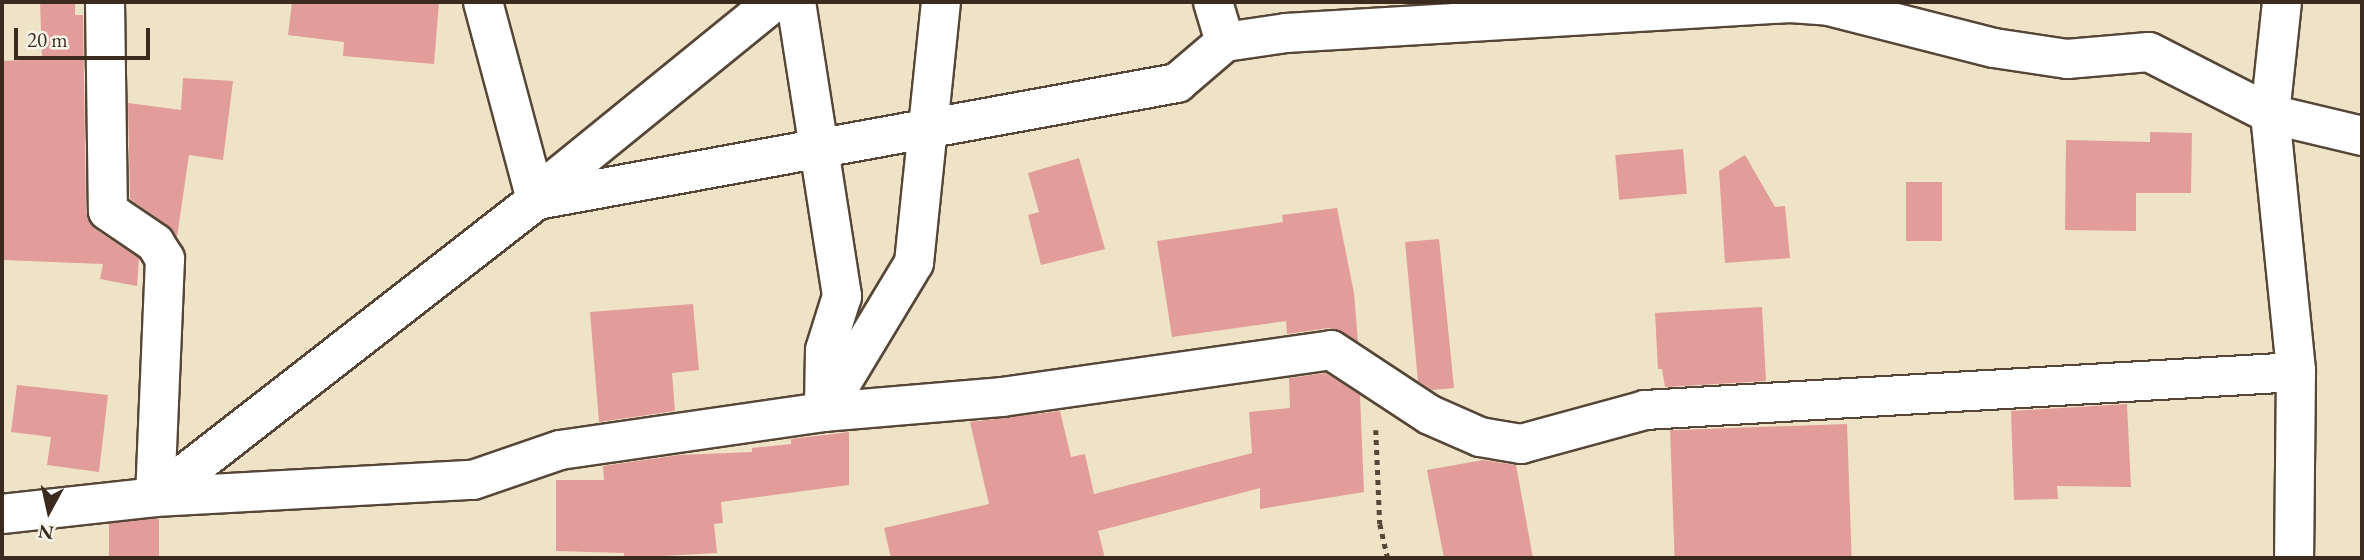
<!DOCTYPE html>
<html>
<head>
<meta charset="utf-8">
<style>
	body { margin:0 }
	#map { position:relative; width:2364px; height:560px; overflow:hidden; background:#eee3c6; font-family:"EB Garamond",serif }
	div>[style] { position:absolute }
	.building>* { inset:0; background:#e29d9a; transform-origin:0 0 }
	.path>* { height:4.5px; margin-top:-2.25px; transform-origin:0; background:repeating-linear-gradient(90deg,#564637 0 5px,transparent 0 10px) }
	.roads { filter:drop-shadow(2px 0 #564637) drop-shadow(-2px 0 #564637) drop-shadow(0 2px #564637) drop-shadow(0 -2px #564637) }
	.minor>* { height:38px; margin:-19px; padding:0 19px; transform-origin:19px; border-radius:19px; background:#fff }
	span { translate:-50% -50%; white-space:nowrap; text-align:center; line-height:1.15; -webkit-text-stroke:5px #f7f3e8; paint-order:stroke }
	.frame { position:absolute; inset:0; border:4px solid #3b2a1e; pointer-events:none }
	.north { position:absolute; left:14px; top:476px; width:70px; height:70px; -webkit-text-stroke:5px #f7f3e8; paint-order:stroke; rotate:188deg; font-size:19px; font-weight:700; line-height:28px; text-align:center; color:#3b2a1e }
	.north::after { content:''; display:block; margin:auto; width:24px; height:32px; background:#3b2a1e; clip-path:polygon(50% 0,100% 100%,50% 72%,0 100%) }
	.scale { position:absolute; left:14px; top:28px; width:136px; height:32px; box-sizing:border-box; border:4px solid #3b2a1e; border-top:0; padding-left:9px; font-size:21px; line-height:24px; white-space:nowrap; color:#3b2a1e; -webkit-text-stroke:5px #f7f3e8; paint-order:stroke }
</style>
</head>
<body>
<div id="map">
	<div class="building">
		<i style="clip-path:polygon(40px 2px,75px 2px,75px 15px,83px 15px,86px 212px,95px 229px,139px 258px,137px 286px,100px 279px,103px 264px,2px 260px,2px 61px,42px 59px)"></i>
		<i style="clip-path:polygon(292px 2px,439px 2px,434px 64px,343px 56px,344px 42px,288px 35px)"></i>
		<i style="clip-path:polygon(183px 78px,233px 81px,223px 160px,189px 155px,177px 237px,167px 225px,130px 199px,128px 103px,181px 110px)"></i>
		<i style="clip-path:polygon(2150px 132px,2192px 133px,2191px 193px,2136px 193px,2136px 231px,2065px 230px,2066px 140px,2150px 142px)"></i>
		<i style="left:1683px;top:149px;width:45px;height:68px;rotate:85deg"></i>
		<i style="clip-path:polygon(1745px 155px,1775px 207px,1785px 206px,1790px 258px,1725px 263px,1719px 171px)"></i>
		<i style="clip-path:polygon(1079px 158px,1105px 249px,1041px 265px,1028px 215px,1039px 212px,1028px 173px)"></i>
		<i style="left:1906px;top:182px;width:36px;height:59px"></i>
		<i style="clip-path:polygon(1337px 208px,1354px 293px,1358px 342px,1329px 328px,1287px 334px,1286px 321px,1172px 337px,1157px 241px,1283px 222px,1282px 215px)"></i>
		<i style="clip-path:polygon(1439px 239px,1454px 388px,1432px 390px,1418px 381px,1405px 242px)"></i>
		<i style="clip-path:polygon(693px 304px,699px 370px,672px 373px,675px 411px,599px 422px,590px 312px)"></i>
		<i style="clip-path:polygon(1762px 307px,1766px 381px,1665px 387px,1662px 369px,1658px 369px,1655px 313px)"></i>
		<i style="clip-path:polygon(1326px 373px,1360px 395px,1364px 492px,1260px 509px,1260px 488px,1098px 531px,1105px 558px,891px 558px,884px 528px,989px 504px,970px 422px,1060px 411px,1071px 457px,1085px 454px,1094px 494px,1252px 453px,1249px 412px,1290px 408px,1289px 378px)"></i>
		<i style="clip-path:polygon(17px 385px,108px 395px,99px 472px,47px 465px,51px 437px,11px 432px)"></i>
		<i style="clip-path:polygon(2127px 404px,2131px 487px,2057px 486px,2058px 499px,2014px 500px,2011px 411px)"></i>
		<i style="left:1847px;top:424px;width:134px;height:177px;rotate:88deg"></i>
		<i style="clip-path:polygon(849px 432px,849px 485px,721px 502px,723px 523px,714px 524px,717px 553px,624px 558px,624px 553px,556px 551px,556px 480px,604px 480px,603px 466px,679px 455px,752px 452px,752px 448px,791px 444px,791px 439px)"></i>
		<i style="clip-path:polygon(1483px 460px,1516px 465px,1533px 558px,1444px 558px,1427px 470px)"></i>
		<i style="left:159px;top:519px;width:39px;height:50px;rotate:90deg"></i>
	</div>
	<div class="path">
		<i style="left:1376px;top:430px;width:94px;rotate:87.6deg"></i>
		<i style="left:1380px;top:524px;width:35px;rotate:77deg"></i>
	</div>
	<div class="roads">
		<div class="minor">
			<i style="left:105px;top:2px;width:209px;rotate:89.2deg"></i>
			<i style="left:108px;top:211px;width:57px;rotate:34.2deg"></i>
			<i style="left:155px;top:243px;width:19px;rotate:58deg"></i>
			<i style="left:165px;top:259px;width:238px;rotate:92.4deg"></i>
			<i style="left:483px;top:2px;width:201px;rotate:75deg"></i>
			<i style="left:535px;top:196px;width:308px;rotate:-39.1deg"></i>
			<i style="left:796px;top:2px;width:298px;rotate:81.1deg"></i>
			<i style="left:842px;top:296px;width:57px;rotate:107.5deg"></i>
			<i style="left:825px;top:350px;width:59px;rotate:91deg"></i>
			<i style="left:1213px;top:2px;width:42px;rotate:73.3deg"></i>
			<i style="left:2282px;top:2px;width:113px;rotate:96.1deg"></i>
			<i style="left:2270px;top:114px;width:259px;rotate:84.2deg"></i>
			<i style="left:2296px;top:372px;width:186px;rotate:90.6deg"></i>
			<i style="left:824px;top:412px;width:174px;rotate:-58.9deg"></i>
			<i style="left:914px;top:263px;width:262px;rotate:-84.1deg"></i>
			<i style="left:155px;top:497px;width:484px;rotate:-37.9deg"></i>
			<i style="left:537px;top:200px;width:651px;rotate:-10.36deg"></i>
			<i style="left:1177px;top:83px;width:63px;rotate:-40.5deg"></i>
			<i style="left:1225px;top:42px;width:62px;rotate:-8.4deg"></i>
			<i style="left:1286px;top:33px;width:505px;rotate:-3.41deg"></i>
			<i style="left:1790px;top:3px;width:39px;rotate:4deg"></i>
			<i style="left:1829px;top:6px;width:170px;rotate:14.3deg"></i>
			<i style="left:1994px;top:48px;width:74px;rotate:8.6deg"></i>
			<i style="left:2067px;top:59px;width:82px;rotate:-4.9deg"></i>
			<i style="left:2149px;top:52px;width:136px;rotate:27.1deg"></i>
			<i style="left:2270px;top:114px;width:95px;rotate:13.4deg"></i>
			<i style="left:2px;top:514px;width:154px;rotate:-6.3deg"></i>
			<i style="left:155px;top:497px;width:318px;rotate:-3.1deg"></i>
			<i style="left:473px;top:480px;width:92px;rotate:-19deg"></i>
			<i style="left:560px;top:450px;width:267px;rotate:-8.2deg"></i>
			<i style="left:824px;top:412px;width:179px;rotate:-4.8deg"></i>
			<i style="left:1002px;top:397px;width:332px;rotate:-8.1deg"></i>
			<i style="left:1331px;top:350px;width:118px;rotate:33.3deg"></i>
			<i style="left:1430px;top:415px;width:55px;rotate:23.7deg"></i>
			<i style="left:1480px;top:437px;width:42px;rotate:9.7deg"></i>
			<i style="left:1521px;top:444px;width:129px;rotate:-15.3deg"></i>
			<i style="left:1645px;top:410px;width:652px;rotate:-3.34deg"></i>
		</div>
	</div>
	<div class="frame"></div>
	<div class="north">N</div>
	<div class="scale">20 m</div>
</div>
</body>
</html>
